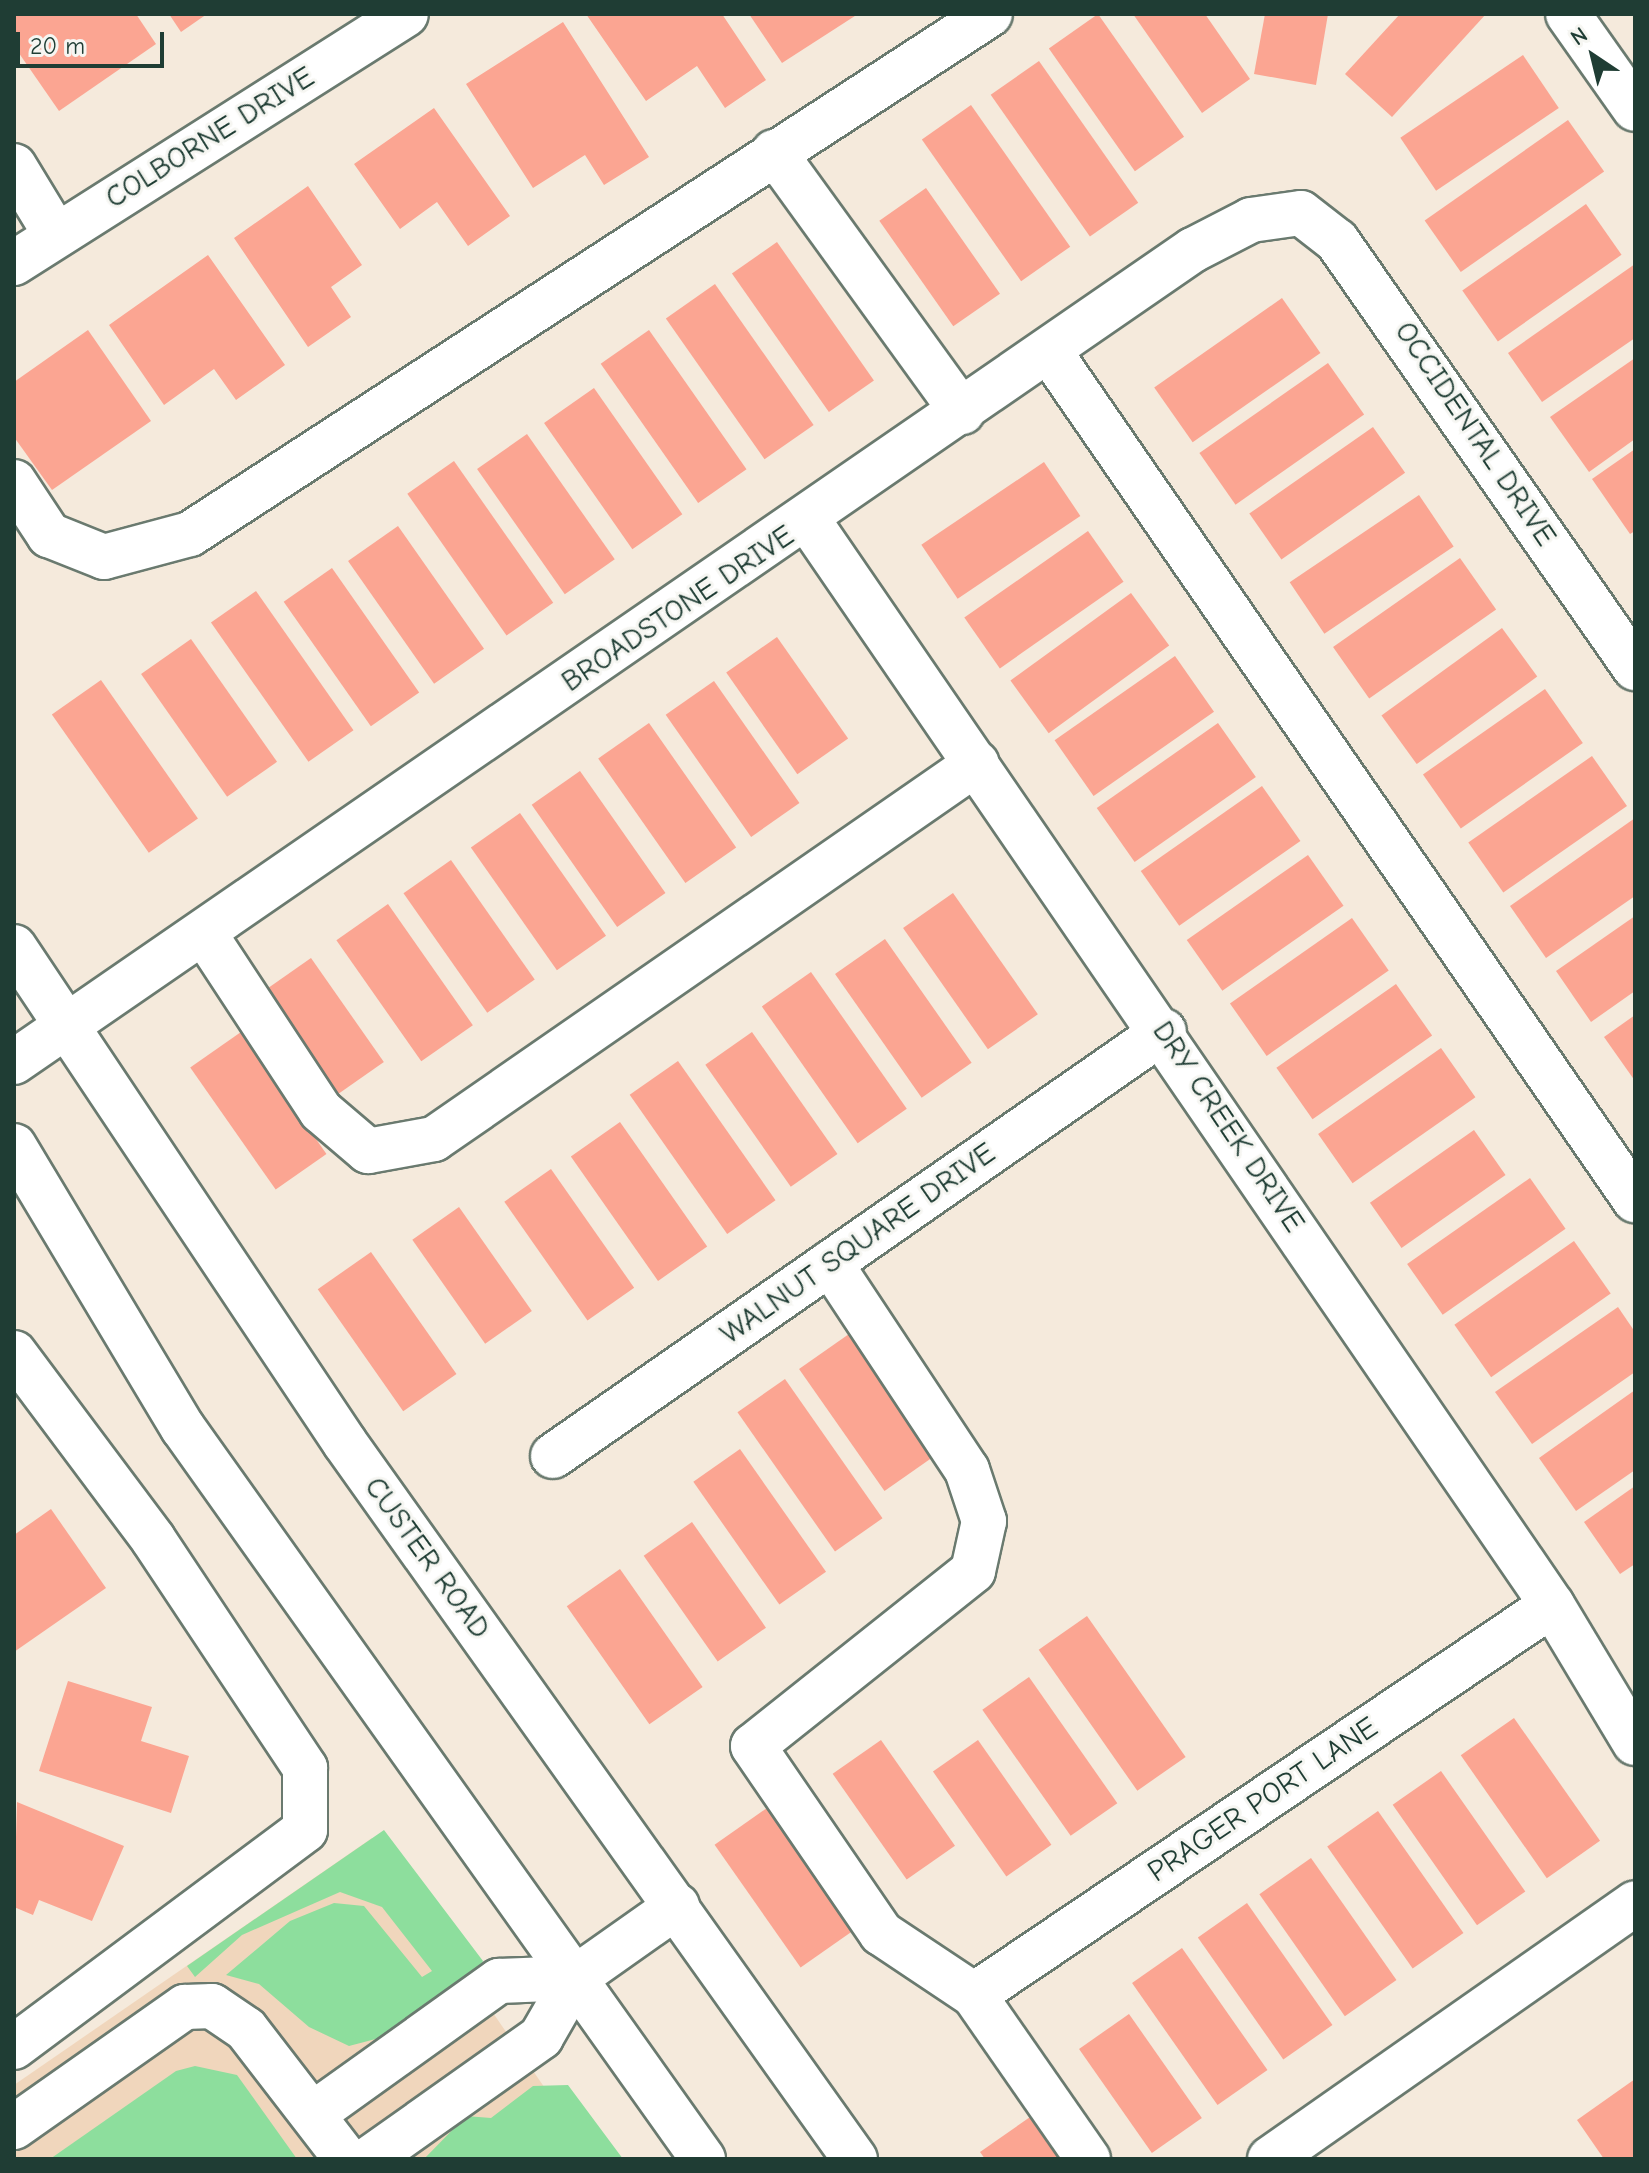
<!DOCTYPE html>
<html>
<head>
<meta charset="utf-8">
<style>
	body { margin:0 }
	#map { position:relative; width:1649px; height:2173px; overflow:hidden; background:#f5eadc; font-family:"Comic Neue",sans-serif }
	div>[style] { position:absolute }
	.built>* { inset:0; background:#f0d6bc }
	.green>* { inset:0; background:#8dde9d }
	.building>* { inset:0; background:#fba592; transform-origin:0 0 }
	.roads { filter:drop-shadow(2px 0 #6a7a6f) drop-shadow(-2px 0 #6a7a6f) drop-shadow(0 2px #6a7a6f) drop-shadow(0 -2px #6a7a6f) }
	.minor>* { height:44px; margin:-22px; padding:0 22px; transform-origin:22px; border-radius:22px; background:#fff }
	.major>* { height:44px; margin:-22px; padding:0 22px; transform-origin:22px; border-radius:22px; background:#fff }
	span { translate:-50% -50%; white-space:nowrap; text-align:center; line-height:1.15; -webkit-text-stroke:6px #f6f6f2; paint-order:stroke }
	.street-label { font-size:30px; color:#1f3d34 }
	.frame { position:absolute; inset:0; border:16px solid #1f3d34; pointer-events:none }
	.north { position:absolute; left:1553px; top:16px; width:80px; height:80px; -webkit-text-stroke:6px #f6f6f2; paint-order:stroke; rotate:325deg; font-size:22px; font-weight:700; line-height:32px; text-align:center; color:#1f3d34 }
	.north::after { content:''; display:block; margin:auto; width:28px; height:36px; background:#1f3d34; clip-path:polygon(50% 0,100% 100%,50% 72%,0 100%) }
	.scale { position:absolute; left:16px; top:32px; width:148px; height:36px; box-sizing:border-box; border:4px solid #1f3d34; border-top:0; padding-left:10px; font-size:24px; line-height:28px; white-space:nowrap; color:#1f3d34; -webkit-text-stroke:6px #f6f6f2; paint-order:stroke }
</style>
</head>
<body>
<div id="map">
	<div class="built">
		<i style="clip-path:polygon(372px 1838px,594px 2159px,14px 2159px,14px 2085px)"></i>
	</div>
	<div class="green">
		<i style="clip-path:polygon(384px 1830px,483px 1961px,479px 1969px,387px 2036px,349px 2046px,309px 2027px,259px 1984px,226px 1975px,290px 1921px,334px 1903px,364px 1906px,422px 1977px,432px 1971px,382px 1907px,340px 1892px,242px 1935px,195px 1977px,187px 1966px)"></i>
		<i style="clip-path:polygon(195px 2066px,237px 2075px,297px 2159px,50px 2159px,176px 2071px)"></i>
		<i style="clip-path:polygon(568px 2085px,623px 2159px,424px 2159px,466px 2116px,491px 2118px,533px 2086px)"></i>
	</div>
	<div class="building">
		<i style="clip-path:polygon(14px 14px,136px 14px,156px 44px,59px 111px,14px 46px)"></i>
		<i style="clip-path:polygon(169px 14px,207px 14px,181px 32px)"></i>
		<i style="clip-path:polygon(586px 14px,722px 14px,766px 80px,725px 108px,697px 66px,646px 101px)"></i>
		<i style="clip-path:polygon(749px 14px,858px 14px,782px 63px)"></i>
		<i style="left:1098px;top:14px;width:150px;height:60px;rotate:55deg"></i>
		<i style="clip-path:polygon(1133px 14px,1205px 14px,1250px 79px,1202px 113px)"></i>
		<i style="clip-path:polygon(1265px 14px,1328px 14px,1316px 85px,1254px 74px)"></i>
		<i style="clip-path:polygon(1400px 14px,1486px 14px,1392px 117px,1345px 74px)"></i>
		<i style="clip-path:polygon(563px 22px,649px 157px,604px 185px,585px 155px,533px 188px,466px 84px)"></i>
		<i style="left:1523px;top:55px;width:64px;height:148px;rotate:56deg"></i>
		<i style="left:1039px;top:61px;width:173px;height:59px;rotate:55deg"></i>
		<i style="left:971px;top:105px;width:173px;height:60px;rotate:55deg"></i>
		<i style="clip-path:polygon(434px 108px,510px 216px,468px 246px,437px 202px,400px 229px,354px 164px)"></i>
		<i style="left:1568px;top:120px;width:63px;height:175px;rotate:55deg"></i>
		<i style="clip-path:polygon(308px 186px,362px 265px,331px 287px,351px 317px,308px 347px,234px 238px)"></i>
		<i style="left:926px;top:188px;width:129px;height:57px;rotate:55deg"></i>
		<i style="left:1586px;top:204px;width:62px;height:151px;rotate:55deg"></i>
		<i style="left:777px;top:242px;width:169px;height:55px;rotate:55deg"></i>
		<i style="clip-path:polygon(208px 255px,285px 365px,236px 400px,214px 369px,164px 405px,109px 325px)"></i>
		<i style="clip-path:polygon(1635px 264px,1635px 338px,1542px 402px,1508px 353px)"></i>
		<i style="left:715px;top:284px;width:172px;height:60px;rotate:55deg"></i>
		<i style="left:1282px;top:298px;width:67px;height:156px;rotate:55deg"></i>
		<i style="clip-path:polygon(88px 330px,151px 421px,52px 490px,14px 437px,14px 382px)"></i>
		<i style="left:649px;top:330px;width:170px;height:59px;rotate:55deg"></i>
		<i style="clip-path:polygon(1635px 358px,1635px 439px,1589px 472px,1550px 417px)"></i>
		<i style="left:1328px;top:363px;width:63px;height:157px;rotate:55deg"></i>
		<i style="left:594px;top:388px;width:154px;height:61px;rotate:55deg"></i>
		<i style="left:1373px;top:427px;width:56px;height:151px;rotate:55deg"></i>
		<i style="left:527px;top:434px;width:153px;height:61px;rotate:55deg"></i>
		<i style="clip-path:polygon(1635px 449px,1635px 531px,1630px 534px,1592px 479px)"></i>
		<i style="left:454px;top:461px;width:173px;height:57px;rotate:55deg"></i>
		<i style="left:1044px;top:462px;width:65px;height:148px;rotate:56deg"></i>
		<i style="left:1419px;top:495px;width:62px;height:156px;rotate:56deg"></i>
		<i style="left:398px;top:526px;width:150px;height:61px;rotate:55deg"></i>
		<i style="left:1088px;top:531px;width:62px;height:151px;rotate:55deg"></i>
		<i style="left:1460px;top:558px;width:63px;height:155px;rotate:55deg"></i>
		<i style="left:332px;top:568px;width:152px;height:59px;rotate:55deg"></i>
		<i style="left:256px;top:591px;width:170px;height:55px;rotate:55deg"></i>
		<i style="left:1131px;top:593px;width:65px;height:149px;rotate:54deg"></i>
		<i style="left:1502px;top:628px;width:60px;height:149px;rotate:54deg"></i>
		<i style="left:777px;top:637px;width:124px;height:62px;rotate:55deg"></i>
		<i style="left:191px;top:639px;width:150px;height:61px;rotate:55deg"></i>
		<i style="left:1175px;top:656px;width:68px;height:147px;rotate:55deg"></i>
		<i style="left:101px;top:680px;width:169px;height:60px;rotate:55deg"></i>
		<i style="left:714px;top:681px;width:149px;height:59px;rotate:55deg"></i>
		<i style="left:1545px;top:689px;width:66px;height:149px;rotate:55deg"></i>
		<i style="left:649px;top:723px;width:152px;height:62px;rotate:55deg"></i>
		<i style="left:1218px;top:723px;width:66px;height:148px;rotate:55deg"></i>
		<i style="left:1592px;top:756px;width:61px;height:151px;rotate:55deg"></i>
		<i style="left:580px;top:771px;width:149px;height:59px;rotate:55deg"></i>
		<i style="left:1262px;top:786px;width:67px;height:148px;rotate:55deg"></i>
		<i style="left:520px;top:813px;width:150px;height:60px;rotate:55deg"></i>
		<i style="clip-path:polygon(1635px 818px,1635px 896px,1546px 958px,1510px 906px)"></i>
		<i style="left:1308px;top:855px;width:62px;height:148px;rotate:55deg"></i>
		<i style="left:451px;top:860px;width:146px;height:58px;rotate:55deg"></i>
		<i style="left:953px;top:893px;width:148px;height:61px;rotate:55deg"></i>
		<i style="left:388px;top:904px;width:148px;height:63px;rotate:55deg"></i>
		<i style="clip-path:polygon(1635px 916px,1635px 991px,1591px 1022px,1556px 971px)"></i>
		<i style="left:1352px;top:918px;width:64px;height:149px;rotate:55deg"></i>
		<i style="left:885px;top:939px;width:151px;height:61px;rotate:55deg"></i>
		<i style="left:311px;top:958px;width:127px;height:61px;rotate:55deg"></i>
		<i style="left:811px;top:972px;width:167px;height:60px;rotate:55deg"></i>
		<i style="left:1396px;top:984px;width:63px;height:146px;rotate:55deg"></i>
		<i style="clip-path:polygon(1635px 1015px,1635px 1081px,1604px 1037px)"></i>
		<i style="left:241px;top:1032px;width:149px;height:62px;rotate:55deg"></i>
		<i style="left:752px;top:1032px;width:149px;height:57px;rotate:55deg"></i>
		<i style="left:1441px;top:1048px;width:60px;height:150px;rotate:55deg"></i>
		<i style="left:678px;top:1061px;width:170px;height:59px;rotate:55deg"></i>
		<i style="left:620px;top:1122px;width:152px;height:60px;rotate:55deg"></i>
		<i style="left:1474px;top:1130px;width:55px;height:127px;rotate:55deg"></i>
		<i style="left:551px;top:1169px;width:145px;height:57px;rotate:55deg"></i>
		<i style="left:1530px;top:1178px;width:62px;height:150px;rotate:55deg"></i>
		<i style="left:459px;top:1207px;width:127px;height:57px;rotate:55deg"></i>
		<i style="left:1574px;top:1241px;width:64px;height:146px;rotate:55deg"></i>
		<i style="left:371px;top:1252px;width:149px;height:65px;rotate:55deg"></i>
		<i style="clip-path:polygon(1618px 1307px,1635px 1332px,1635px 1372px,1532px 1444px,1495px 1392px)"></i>
		<i style="left:849px;top:1334px;width:149px;height:61px;rotate:55deg"></i>
		<i style="left:785px;top:1379px;width:170px;height:58px;rotate:55deg"></i>
		<i style="clip-path:polygon(1635px 1390px,1635px 1470px,1576px 1511px,1539px 1458px)"></i>
		<i style="left:740px;top:1449px;width:150px;height:57px;rotate:55deg"></i>
		<i style="clip-path:polygon(1635px 1486px,1635px 1564px,1620px 1574px,1584px 1522px)"></i>
		<i style="clip-path:polygon(51px 1509px,106px 1588px,14px 1652px,14px 1535px)"></i>
		<i style="left:692px;top:1522px;width:129px;height:59px;rotate:55deg"></i>
		<i style="left:620px;top:1569px;width:144px;height:65px;rotate:55deg"></i>
		<i style="left:1087px;top:1616px;width:172px;height:59px;rotate:55deg"></i>
		<i style="left:1029px;top:1677px;width:154px;height:57px;rotate:55deg"></i>
		<i style="clip-path:polygon(68px 1681px,152px 1707px,141px 1741px,189px 1756px,171px 1813px,39px 1771px)"></i>
		<i style="left:1514px;top:1718px;width:150px;height:65px;rotate:55deg"></i>
		<i style="left:881px;top:1740px;width:129px;height:59px;rotate:55deg"></i>
		<i style="left:978px;top:1740px;width:128px;height:55px;rotate:55deg"></i>
		<i style="left:1441px;top:1771px;width:147px;height:59px;rotate:55deg"></i>
		<i style="clip-path:polygon(17px 1802px,124px 1846px,92px 1921px,39px 1900px,33px 1915px,14px 1907px)"></i>
		<i style="left:767px;top:1808px;width:150px;height:64px;rotate:55deg"></i>
		<i style="left:1378px;top:1811px;width:149px;height:62px;rotate:55deg"></i>
		<i style="left:1311px;top:1858px;width:149px;height:63px;rotate:55deg"></i>
		<i style="left:1247px;top:1903px;width:149px;height:60px;rotate:55deg"></i>
		<i style="left:1182px;top:1948px;width:149px;height:61px;rotate:55deg"></i>
		<i style="left:1129px;top:2014px;width:127px;height:61px;rotate:55deg"></i>
		<i style="clip-path:polygon(1635px 2079px,1635px 2159px,1604px 2159px,1577px 2120px)"></i>
		<i style="clip-path:polygon(1033px 2115px,1063px 2159px,985px 2159px,980px 2152px)"></i>
	</div>
	<div class="roads">
		<div class="minor">
			<i style="left:1568px;top:14px;width:116px;rotate:54.8deg"></i>
			<i style="left:774px;top:152px;width:321px;rotate:54.1deg"></i>
			<i style="left:14px;top:166px;width:81px;rotate:58.7deg"></i>
			<i style="left:14px;top:263px;width:464px;rotate:-32.4deg"></i>
			<i style="left:1049px;top:351px;width:1032px;rotate:55.39deg"></i>
			<i style="left:14px;top:482px;width:64px;rotate:56.6deg"></i>
			<i style="left:49px;top:535px;width:59px;rotate:21.8deg"></i>
			<i style="left:104px;top:557px;width:89px;rotate:-15deg"></i>
			<i style="left:190px;top:534px;width:954px;rotate:-33.02deg"></i>
			<i style="left:808px;top:520px;width:1316px;rotate:55.56deg"></i>
			<i style="left:1552px;top:1605px;width:161px;rotate:59deg"></i>
			<i style="left:204px;top:933px;width:213px;rotate:56.7deg"></i>
			<i style="left:321px;top:1111px;width:62px;rotate:40.4deg"></i>
			<i style="left:368px;top:1151px;width:67px;rotate:-10.3deg"></i>
			<i style="left:434px;top:1139px;width:660px;rotate:-34.7deg"></i>
			<i style="left:14px;top:1062px;width:1432px;rotate:-34.56deg"></i>
			<i style="left:1193px;top:250px;width:65px;rotate:-27.3deg"></i>
			<i style="left:1251px;top:220px;width:50px;rotate:-8deg"></i>
			<i style="left:1301px;top:213px;width:46px;rotate:37.9deg"></i>
			<i style="left:1337px;top:241px;width:521px;rotate:55.09deg"></i>
			<i style="left:830px;top:1263px;width:248px;rotate:56.5deg"></i>
			<i style="left:967px;top:1470px;width:54px;rotate:71.6deg"></i>
			<i style="left:984px;top:1521px;width:51px;rotate:102.4deg"></i>
			<i style="left:973px;top:1571px;width:281px;rotate:141.5deg"></i>
			<i style="left:753px;top:1746px;width:227px;rotate:55.6deg"></i>
			<i style="left:881px;top:1933px;width:112px;rotate:33.7deg"></i>
			<i style="left:974px;top:1995px;width:200px;rotate:55.2deg"></i>
			<i style="left:14px;top:1353px;width:232px;rotate:53.2deg"></i>
			<i style="left:153px;top:1539px;width:275px;rotate:56.4deg"></i>
			<i style="left:305px;top:1768px;width:62px;rotate:90deg"></i>
			<i style="left:305px;top:1830px;width:363px;rotate:143.3deg"></i>
			<i style="left:553px;top:1456px;width:744px;rotate:-34.82deg"></i>
			<i style="left:974px;top:1995px;width:697px;rotate:-34.01deg"></i>
			<i style="left:313px;top:2114px;width:229px;rotate:-35.6deg"></i>
			<i style="left:499px;top:1981px;width:76px;rotate:-2.3deg"></i>
			<i style="left:14px;top:2127px;width:209px;rotate:-35.1deg"></i>
			<i style="left:185px;top:2007px;width:27px;rotate:-2deg"></i>
			<i style="left:212px;top:2006px;width:41px;rotate:34.1deg"></i>
			<i style="left:246px;top:2029px;width:164px;rotate:52.4deg"></i>
			<i style="left:369px;top:2159px;width:211px;rotate:-35.3deg"></i>
			<i style="left:541px;top:2037px;width:68px;rotate:-60deg"></i>
			<i style="left:1270px;top:2159px;width:446px;rotate:-35deg"></i>
		</div>
		<div class="major">
			<i style="left:14px;top:947px;width:596px;rotate:56.28deg"></i>
			<i style="left:345px;top:1443px;width:879px;rotate:54.54deg"></i>
			<i style="left:14px;top:1146px;width:329px;rotate:59.1deg"></i>
			<i style="left:183px;top:1428px;width:897px;rotate:54.57deg"></i>
			<i style="left:575px;top:1978px;width:125px;rotate:-35.2deg"></i>
		</div>
	</div>
	<div class="street-label">
		<span style="left:210px;top:138px;rotate:-32deg">COLBORNE DRIVE</span>
		<span style="left:1475px;top:434px;rotate:56deg">OCCIDENTAL DRIVE</span>
		<span style="left:678px;top:609px;rotate:-34deg">BROADSTONE DRIVE</span>
		<span style="left:1228px;top:1127px;rotate:56deg">DRY CREEK DRIVE</span>
		<span style="left:858px;top:1244px;rotate:-35deg">WALNUT SQUARE DRIVE</span>
		<span style="left:427px;top:1558px;rotate:54deg">CUSTER ROAD</span>
		<span style="left:1263px;top:1800px;rotate:-34deg">PRAGER PORT LANE</span>
	</div>
	<div class="frame"></div>
	<div class="north">N</div>
	<div class="scale">20 m</div>
</div>
</body>
</html>
